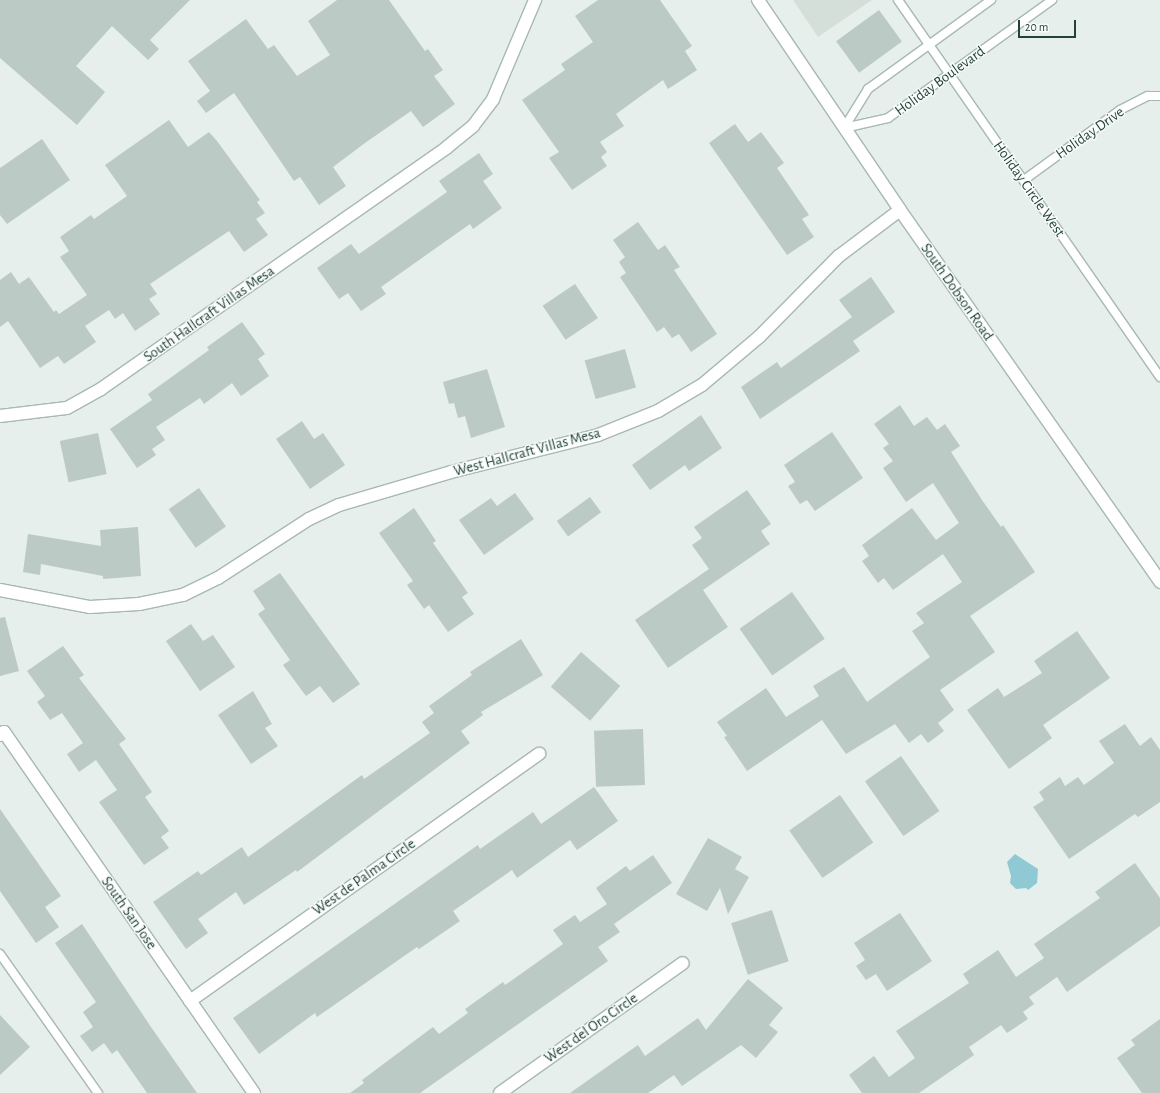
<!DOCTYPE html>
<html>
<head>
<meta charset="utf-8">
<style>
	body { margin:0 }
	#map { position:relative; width:1160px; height:1093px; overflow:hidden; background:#e6efeb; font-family:"Alegreya Sans",sans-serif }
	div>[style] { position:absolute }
	.built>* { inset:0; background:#d4dfda }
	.water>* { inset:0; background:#8ec9d4 }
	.building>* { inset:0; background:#bbcac4; transform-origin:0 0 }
	.roads { filter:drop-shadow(1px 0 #a8b8b2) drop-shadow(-1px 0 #a8b8b2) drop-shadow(0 1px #a8b8b2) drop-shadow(0 -1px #a8b8b2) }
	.service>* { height:8px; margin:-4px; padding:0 4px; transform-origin:4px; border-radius:4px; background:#fff }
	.minor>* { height:12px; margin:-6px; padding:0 6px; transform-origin:6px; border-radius:6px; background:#fff }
	.secondary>* { height:12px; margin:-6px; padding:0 6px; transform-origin:6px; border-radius:6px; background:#fff }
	span { translate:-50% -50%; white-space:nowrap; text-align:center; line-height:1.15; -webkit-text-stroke:3px #f7fbf9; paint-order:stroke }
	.street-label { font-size:15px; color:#24423a }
	.scale { position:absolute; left:1018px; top:20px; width:58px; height:18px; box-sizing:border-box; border:2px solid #24423a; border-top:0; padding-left:5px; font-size:12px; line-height:14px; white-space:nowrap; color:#24423a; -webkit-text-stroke:3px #f7fbf9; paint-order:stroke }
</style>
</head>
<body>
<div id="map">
	<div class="built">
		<i style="clip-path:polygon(793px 0,872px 0,818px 37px)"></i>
	</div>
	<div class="water">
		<i style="clip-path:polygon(1015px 854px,1038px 869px,1037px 883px,1028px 890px,1026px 888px,1016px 889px,1010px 883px,1011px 876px,1007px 862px)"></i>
	</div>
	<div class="building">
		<i style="clip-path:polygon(0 0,190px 0,150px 40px,159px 49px,148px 60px,112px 26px,76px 66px,105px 92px,77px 125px,0 58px)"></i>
		<i style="clip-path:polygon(337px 0,389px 0,425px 51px,428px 49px,443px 70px,434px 76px,455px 104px,423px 127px,411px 111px,365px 143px,333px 167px,346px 186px,319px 205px,300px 177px,294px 181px,234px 93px,206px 113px,197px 101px,210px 91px,188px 61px,246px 19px,268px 49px,274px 45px,297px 76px,330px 55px,308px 21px)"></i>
		<i style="clip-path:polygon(598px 0,660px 0,692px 46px,685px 51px,697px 70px,668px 89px,663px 80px,616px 114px,624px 126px,600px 142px,607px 152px,601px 157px,607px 166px,572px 190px,549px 158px,559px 152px,522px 100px,565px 70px,561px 64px,593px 42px,575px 16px)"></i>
		<i style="left:879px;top:10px;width:39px;height:53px;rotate:54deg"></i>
		<i style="clip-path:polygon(169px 120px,188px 147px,209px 132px,217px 141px,260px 200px,257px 202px,265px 213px,256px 219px,268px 235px,244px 252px,229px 231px,150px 284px,157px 294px,149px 299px,160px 314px,135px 331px,123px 313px,115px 319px,109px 310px,85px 326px,96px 342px,64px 364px,58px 356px,40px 368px,8px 321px,0 327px,0 280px,11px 272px,19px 284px,29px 277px,54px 312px,56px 310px,59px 314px,87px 295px,60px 257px,69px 251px,60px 237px,91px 215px,94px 219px,127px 196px,105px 165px)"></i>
		<i style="clip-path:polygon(735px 124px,748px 142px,761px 132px,784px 163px,777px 168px,809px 215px,802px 219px,814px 237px,787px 255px,709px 143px)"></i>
		<i style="clip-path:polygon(42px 139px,70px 180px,7px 224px,0 215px,0 168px)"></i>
		<i style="clip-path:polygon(479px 153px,493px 174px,483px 181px,502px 208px,473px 229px,470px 224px,381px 287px,386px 294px,361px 311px,348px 293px,339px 299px,317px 268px,351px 244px,359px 254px,447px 192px,439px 181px)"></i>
		<i style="clip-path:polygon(638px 222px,658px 250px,665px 245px,680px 267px,674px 270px,717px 334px,691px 352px,679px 334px,672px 338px,664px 327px,657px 332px,620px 277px,626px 273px,619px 262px,625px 257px,613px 240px)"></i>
		<i style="clip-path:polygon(871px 277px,895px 312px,853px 341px,860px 351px,760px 419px,741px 387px,777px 362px,781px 368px,852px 317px,839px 300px)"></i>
		<i style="left:575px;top:284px;width:41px;height:39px;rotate:56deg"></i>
		<i style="clip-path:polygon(242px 322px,265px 354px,258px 359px,269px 376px,241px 396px,232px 383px,204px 404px,200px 398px,156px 427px,165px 440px,152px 449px,156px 455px,137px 468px,110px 429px,152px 400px,148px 394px,209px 350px,207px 347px)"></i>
		<i style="left:625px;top:349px;width:40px;height:42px;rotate:74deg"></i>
		<i style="clip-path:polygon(487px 369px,505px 427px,471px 438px,465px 416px,458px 418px,454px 403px,449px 404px,443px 382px)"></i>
		<i style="clip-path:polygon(900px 405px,914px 426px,927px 417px,937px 430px,945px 424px,960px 446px,951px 452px,982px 500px,1001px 527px,1003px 525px,1035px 572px,970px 616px,995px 652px,940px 690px,954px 710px,938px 723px,944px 731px,928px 743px,921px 734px,909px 743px,895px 724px,846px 754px,822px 720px,747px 771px,724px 737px,727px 736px,717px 722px,766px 688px,786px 717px,819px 696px,813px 686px,844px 667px,867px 702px,930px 657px,912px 631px,924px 623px,916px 613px,962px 582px,943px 554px,893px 590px,884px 578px,878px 583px,862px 561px,869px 556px,862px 545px,912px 508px,936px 540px,959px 523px,933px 483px,906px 502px,883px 468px,893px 461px,883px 448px,889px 444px,874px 424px)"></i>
		<i style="clip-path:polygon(701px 415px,722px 448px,689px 471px,685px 465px,650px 490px,632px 465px)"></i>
		<i style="clip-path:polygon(302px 421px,314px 439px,323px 433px,345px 465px,310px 489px,276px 439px)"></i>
		<i style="clip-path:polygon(832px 432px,863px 478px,815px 511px,807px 500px,800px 504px,788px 486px,795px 482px,784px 465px)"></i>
		<i style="left:98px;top:433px;width:42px;height:39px;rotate:78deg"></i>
		<i style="left:199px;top:488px;width:47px;height:37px;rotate:55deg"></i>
		<i style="clip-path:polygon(747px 490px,771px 524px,761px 531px,770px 544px,703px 590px,728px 627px,668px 668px,635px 620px,709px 569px,692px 545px,702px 538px,694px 527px)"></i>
		<i style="clip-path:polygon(515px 493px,534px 519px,484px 555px,459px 520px,491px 498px,497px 506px)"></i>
		<i style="left:590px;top:497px;width:19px;height:41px;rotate:54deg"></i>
		<i style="clip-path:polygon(414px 508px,436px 541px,433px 543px,468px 593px,462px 597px,474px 614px,448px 632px,429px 605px,424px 609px,407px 585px,413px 581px,379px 533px)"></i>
		<i style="clip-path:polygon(138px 527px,141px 576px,103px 579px,103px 576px,41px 564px,40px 575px,23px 572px,28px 534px,101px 546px,100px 530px)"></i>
		<i style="clip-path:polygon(280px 573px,360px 684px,333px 703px,320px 686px,306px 696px,283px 665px,290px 660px,258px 614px,265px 609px,253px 591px)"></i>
		<i style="left:792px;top:592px;width:57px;height:64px;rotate:55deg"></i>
		<i style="clip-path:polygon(5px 617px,19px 671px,0 676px,0 618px)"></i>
		<i style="clip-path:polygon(191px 624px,203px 641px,213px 635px,235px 667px,200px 691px,166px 641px)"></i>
		<i style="clip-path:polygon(1077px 631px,1110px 678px,1043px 725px,1052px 738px,1009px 769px,967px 710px,998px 688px,1004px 697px,1042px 673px,1034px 661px)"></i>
		<i style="clip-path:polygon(521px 639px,543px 675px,481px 712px,483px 715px,461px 731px,470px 743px,297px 872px,296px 870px,244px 905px,236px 892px,198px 919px,208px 933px,186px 949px,153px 902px,198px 871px,201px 875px,242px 847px,248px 857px,362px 775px,364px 779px,430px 733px,422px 722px,434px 713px,429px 706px,472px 675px,470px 672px)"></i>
		<i style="clip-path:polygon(63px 646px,84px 675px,79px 678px,126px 739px,119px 744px,152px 792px,145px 797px,169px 831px,161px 837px,169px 848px,144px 865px,99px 802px,117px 790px,96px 760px,79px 772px,67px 754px,83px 743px,62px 713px,50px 720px,37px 702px,45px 696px,27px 671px)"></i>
		<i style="left:581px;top:652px;width:52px;height:46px;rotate:41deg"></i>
		<i style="clip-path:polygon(253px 691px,272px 724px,265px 728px,278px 746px,251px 764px,218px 715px)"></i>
		<i style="clip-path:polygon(1125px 724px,1140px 746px,1151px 737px,1160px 750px,1160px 802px,1138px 817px,1135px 814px,1069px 859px,1033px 807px,1044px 800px,1039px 792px,1060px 777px,1065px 786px,1078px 777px,1084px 785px,1114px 763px,1099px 741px)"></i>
		<i style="left:643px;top:729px;width:56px;height:49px;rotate:88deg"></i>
		<i style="left:901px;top:756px;width:67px;height:44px;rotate:55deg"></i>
		<i style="clip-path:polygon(594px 787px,618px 821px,577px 850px,570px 840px,517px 878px,512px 870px,453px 911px,460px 921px,419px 949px,417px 947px,317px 1017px,315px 1013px,259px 1054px,233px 1018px,478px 845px,480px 849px,533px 812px,541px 824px)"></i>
		<i style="left:840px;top:795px;width:58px;height:62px;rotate:55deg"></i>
		<i style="clip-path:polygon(0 809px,61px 896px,45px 907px,59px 927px,36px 943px,0 891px)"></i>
		<i style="clip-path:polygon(708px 838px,742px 857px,735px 869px,749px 877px,728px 914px,720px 888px,707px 911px,676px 894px)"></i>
		<i style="clip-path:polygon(653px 855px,672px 883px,614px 924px,620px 932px,598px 947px,608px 961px,420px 1093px,350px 1093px,364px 1083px,362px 1080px,433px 1027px,439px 1034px,468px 1013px,465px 1009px,503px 982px,505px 985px,563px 944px,553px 930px,575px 915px,580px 922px,607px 904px,596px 888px,626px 866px,630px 871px)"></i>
		<i style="clip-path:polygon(1135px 863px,1160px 898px,1160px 926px,1067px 992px,1057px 977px,1029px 997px,1034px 1004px,1023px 1012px,1028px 1019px,1007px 1033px,1001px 1025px,969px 1047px,974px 1055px,919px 1093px,862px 1093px,849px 1075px,874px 1056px,889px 1077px,915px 1058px,896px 1031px,969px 983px,963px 974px,998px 950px,1016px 977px,1044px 958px,1034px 944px,1100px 898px,1095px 892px)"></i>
		<i style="left:772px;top:910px;width:54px;height:43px;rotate:72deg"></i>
		<i style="clip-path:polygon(900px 913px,932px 961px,887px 991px,876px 974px,866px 980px,856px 966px,865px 960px,854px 943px)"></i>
		<i style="clip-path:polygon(82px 924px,151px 1027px,197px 1093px,147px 1093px,117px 1050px,112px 1054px,104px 1043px,92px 1052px,80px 1036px,93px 1027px,83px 1012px,96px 1002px,55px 943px)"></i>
		<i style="clip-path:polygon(748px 979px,783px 1008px,769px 1025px,778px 1032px,756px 1058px,741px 1045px,682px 1086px,674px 1075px,648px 1093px,570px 1093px,638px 1045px,645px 1056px,698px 1018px,706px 1030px)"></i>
		<i style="clip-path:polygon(0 1015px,30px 1047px,0 1075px)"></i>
		<i style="clip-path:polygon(1160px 1019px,1160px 1093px,1142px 1093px,1117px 1058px,1135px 1045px,1131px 1040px)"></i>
	</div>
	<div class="roads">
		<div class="service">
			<i style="left:898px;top:0;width:459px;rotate:55.2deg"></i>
			<i style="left:844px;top:128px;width:45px;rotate:-12.8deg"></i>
			<i style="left:888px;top:118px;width:202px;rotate:-35.7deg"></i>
			<i style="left:844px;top:128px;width:46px;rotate:-58.4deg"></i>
			<i style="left:868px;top:89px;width:152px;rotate:-35.9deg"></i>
			<i style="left:1024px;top:180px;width:119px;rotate:-36.1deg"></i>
			<i style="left:1120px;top:110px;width:31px;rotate:-27deg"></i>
			<i style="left:1148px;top:96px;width:12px"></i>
			<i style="left:0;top:954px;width:170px;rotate:54.8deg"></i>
		</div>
		<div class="minor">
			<i style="left:0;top:416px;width:67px;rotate:-6.8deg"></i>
			<i style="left:67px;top:408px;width:39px;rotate:-29deg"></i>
			<i style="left:101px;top:389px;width:421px;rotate:-34.9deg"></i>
			<i style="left:446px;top:148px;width:35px;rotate:-39deg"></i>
			<i style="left:473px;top:126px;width:34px;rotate:-53deg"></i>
			<i style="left:493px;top:99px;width:108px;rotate:-67deg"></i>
			<i style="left:0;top:590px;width:92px;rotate:10.7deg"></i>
			<i style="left:90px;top:607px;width:49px;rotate:-3.5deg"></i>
			<i style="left:139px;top:604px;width:45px;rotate:-11.6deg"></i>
			<i style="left:183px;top:595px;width:39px;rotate:-26deg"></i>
			<i style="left:218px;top:578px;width:108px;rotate:-33deg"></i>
			<i style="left:309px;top:519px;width:33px;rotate:-25deg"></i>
			<i style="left:339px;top:505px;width:117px;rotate:-16.4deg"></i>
			<i style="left:451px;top:472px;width:152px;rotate:-14.1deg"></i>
			<i style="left:598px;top:435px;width:65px;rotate:-21.8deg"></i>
			<i style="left:658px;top:411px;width:51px;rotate:-30.6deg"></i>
			<i style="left:702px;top:385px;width:75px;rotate:-40.1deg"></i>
			<i style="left:759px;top:337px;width:114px;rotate:-45.4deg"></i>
			<i style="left:839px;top:256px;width:76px;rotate:-37deg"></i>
			<i style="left:0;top:735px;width:5px;rotate:-37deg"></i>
			<i style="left:4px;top:732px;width:439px;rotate:55.3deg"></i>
			<i style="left:190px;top:1001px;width:428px;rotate:-35.3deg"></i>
			<i style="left:500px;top:1093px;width:224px;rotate:-35.4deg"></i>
		</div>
		<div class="secondary">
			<i style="left:758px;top:0;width:254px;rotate:55.9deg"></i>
			<i style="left:900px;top:210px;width:454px;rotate:55deg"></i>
		</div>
	</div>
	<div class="street-label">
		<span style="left:940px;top:81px;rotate:-36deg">Holiday Boulevard</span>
		<span style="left:1090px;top:133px;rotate:-35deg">Holiday Drive</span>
		<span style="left:1029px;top:189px;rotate:55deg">Holiday Circle West</span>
		<span style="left:957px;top:292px;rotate:55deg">South Dobson Road</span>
		<span style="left:209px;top:314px;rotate:-35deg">South Hallcraft Villas Mesa</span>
		<span style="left:527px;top:452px;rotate:-15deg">West Hallcraft Villas Mesa</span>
		<span style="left:364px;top:877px;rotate:-35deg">West de Palma Circle</span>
		<span style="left:129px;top:913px;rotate:55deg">South San Jose</span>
		<span style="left:591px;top:1028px;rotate:-35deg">West del Oro Circle</span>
	</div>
	<div class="scale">20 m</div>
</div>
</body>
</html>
